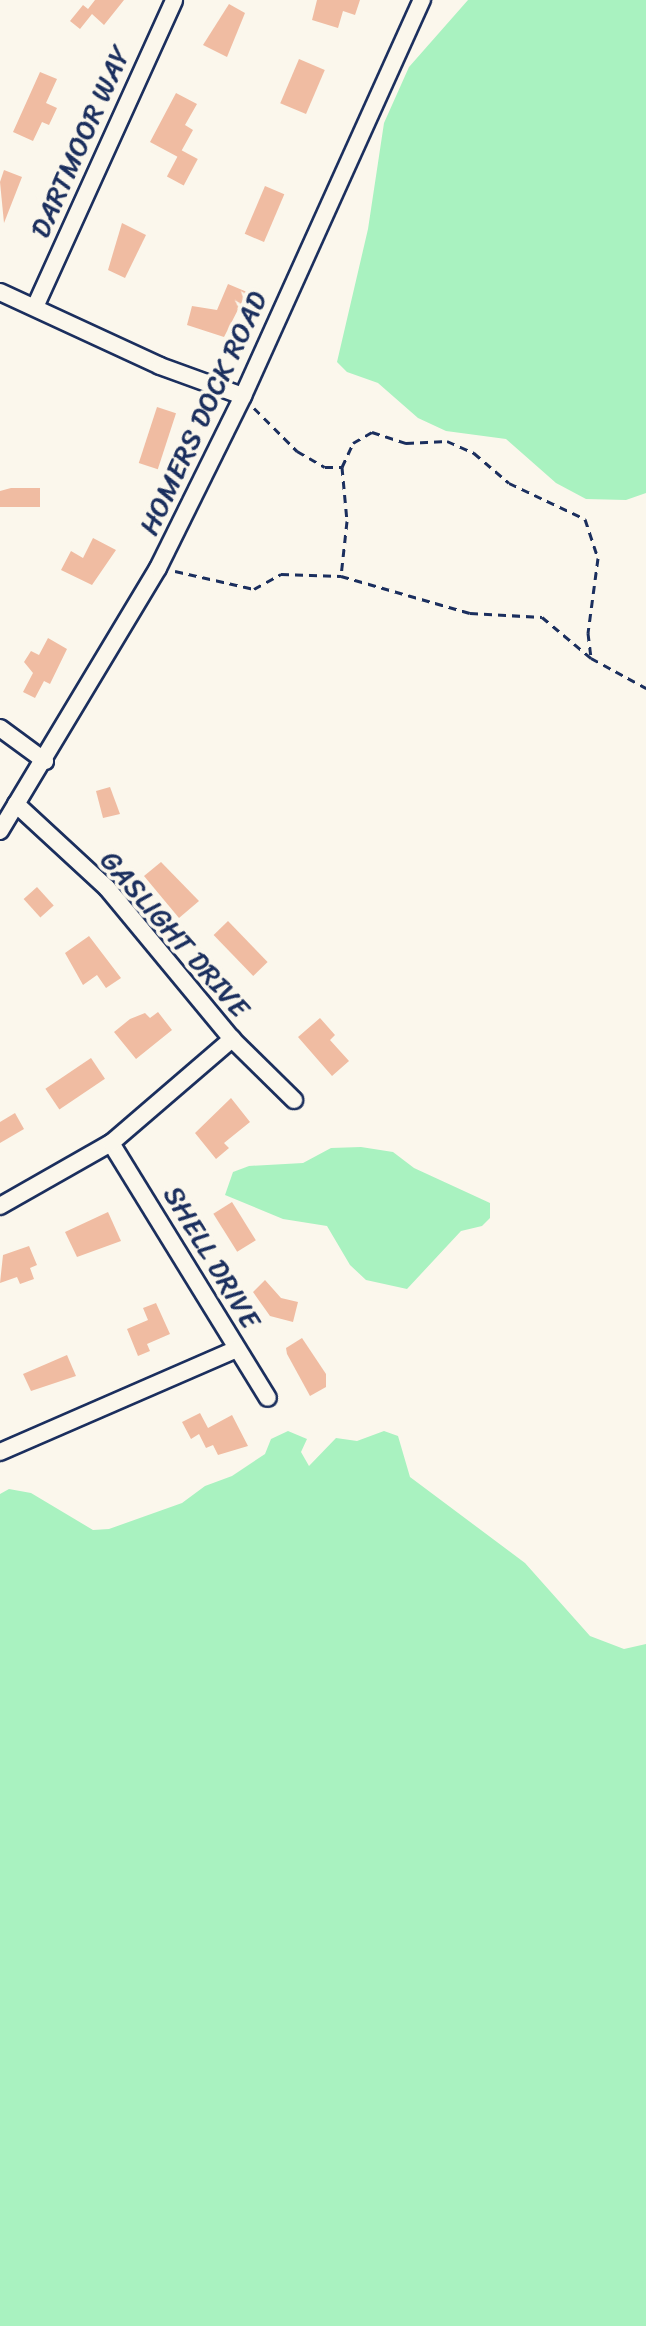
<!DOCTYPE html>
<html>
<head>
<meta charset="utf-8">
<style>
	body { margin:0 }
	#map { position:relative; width:646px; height:2326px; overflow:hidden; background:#fbf7ec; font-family:Sriracha,sans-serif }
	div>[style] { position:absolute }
	.green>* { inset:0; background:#a9f2c0 }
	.building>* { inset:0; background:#f0bca2; transform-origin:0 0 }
	.path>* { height:3px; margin-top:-1.5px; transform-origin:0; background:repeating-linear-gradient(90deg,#1b2f5e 0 8px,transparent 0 14px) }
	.roads { filter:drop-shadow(2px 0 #1b2f5e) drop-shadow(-2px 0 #1b2f5e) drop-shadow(0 2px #1b2f5e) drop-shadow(0 -2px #1b2f5e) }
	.minor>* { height:16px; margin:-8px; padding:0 8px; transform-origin:8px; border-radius:8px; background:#fbf7ec }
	span { translate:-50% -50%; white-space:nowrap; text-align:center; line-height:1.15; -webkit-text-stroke:8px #fbf7ec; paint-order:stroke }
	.street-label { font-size:28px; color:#1b2f5e }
</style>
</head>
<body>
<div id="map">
	<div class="green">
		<i style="clip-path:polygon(468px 0,646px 0,646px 493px,626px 500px,586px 499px,556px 483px,506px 439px,446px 431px,418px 418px,378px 383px,347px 372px,337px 362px,368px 229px,384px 123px,409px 67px)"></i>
		<i style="clip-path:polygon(361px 1147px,393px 1152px,414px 1168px,490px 1203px,490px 1218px,482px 1226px,461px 1231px,407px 1289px,366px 1280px,350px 1265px,327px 1226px,283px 1219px,225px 1195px,233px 1172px,249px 1166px,303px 1163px,331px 1148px)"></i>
		<i style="clip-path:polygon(288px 1431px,307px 1439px,301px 1452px,309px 1466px,336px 1438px,357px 1441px,384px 1431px,398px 1436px,410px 1477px,525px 1563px,590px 1636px,624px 1649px,646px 1644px,646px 2326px,0 2326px,0 1494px,9px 1489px,31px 1493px,93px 1530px,109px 1529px,182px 1503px,205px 1486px,232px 1476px,265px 1454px,271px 1439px)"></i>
	</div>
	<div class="building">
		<i style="clip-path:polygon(95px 0,124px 0,104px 25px,92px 14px,80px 29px,70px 21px,83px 5px,88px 9px)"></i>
		<i style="clip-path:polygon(317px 0,360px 0,355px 15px,343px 11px,338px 28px,312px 20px)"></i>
		<i style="clip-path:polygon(229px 4px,245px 13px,227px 57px,203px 45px)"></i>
		<i style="left:299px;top:59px;width:28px;height:48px;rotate:23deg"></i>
		<i style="clip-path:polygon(40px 72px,57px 79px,46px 103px,57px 108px,49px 125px,42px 122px,33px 141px,13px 132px)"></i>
		<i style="clip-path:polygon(176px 93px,197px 104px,185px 125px,193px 130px,178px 157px,150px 142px)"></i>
		<i style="left:181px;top:150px;width:19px;height:30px;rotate:28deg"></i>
		<i style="clip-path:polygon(4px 170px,22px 177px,4px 223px,0 182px)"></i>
		<i style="left:265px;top:186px;width:21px;height:52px;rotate:23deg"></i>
		<i style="clip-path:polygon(122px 223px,146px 235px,125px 278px,108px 270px)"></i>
		<i style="clip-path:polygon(228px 284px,247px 292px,224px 337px,187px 325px,192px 306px,217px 310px)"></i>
		<i style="left:157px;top:407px;width:20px;height:59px;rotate:18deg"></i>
		<i style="clip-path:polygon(11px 488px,40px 488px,40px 507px,0 507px,0 491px)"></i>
		<i style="clip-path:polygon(93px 538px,116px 550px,92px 585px,61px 570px,71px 551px,83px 558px)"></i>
		<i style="clip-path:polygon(48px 638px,67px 649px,50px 684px,44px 681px,35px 698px,23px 692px,33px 673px,24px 662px,31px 651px,39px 655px)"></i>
		<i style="clip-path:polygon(110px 787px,120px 814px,103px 818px,96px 791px)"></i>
		<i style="clip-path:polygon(161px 862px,199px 901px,179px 918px,144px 876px)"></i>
		<i style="left:37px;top:887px;width:25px;height:18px;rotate:48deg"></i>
		<i style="left:228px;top:921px;width:57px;height:20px;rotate:46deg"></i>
		<i style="clip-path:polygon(89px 936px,121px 978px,106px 988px,97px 975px,83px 985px,65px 953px)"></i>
		<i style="clip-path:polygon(158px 1012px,172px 1030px,136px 1059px,114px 1032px,130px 1019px,145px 1013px,150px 1018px)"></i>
		<i style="clip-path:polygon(320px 1018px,335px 1035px,330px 1040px,349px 1061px,332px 1076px,298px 1037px)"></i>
		<i style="left:91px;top:1058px;width:25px;height:55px;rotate:56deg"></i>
		<i style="clip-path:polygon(231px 1098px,250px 1122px,224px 1143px,229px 1148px,216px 1159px,195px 1133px)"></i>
		<i style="clip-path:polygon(15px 1113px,24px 1129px,0 1143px,0 1122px)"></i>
		<i style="left:232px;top:1202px;width:45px;height:22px;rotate:58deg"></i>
		<i style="clip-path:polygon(108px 1212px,121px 1241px,77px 1257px,65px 1232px)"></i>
		<i style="clip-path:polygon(29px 1246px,37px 1265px,30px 1268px,34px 1279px,20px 1284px,17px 1277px,0 1283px,3px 1255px)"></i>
		<i style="clip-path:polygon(265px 1280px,281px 1298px,298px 1302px,293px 1322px,270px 1316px,253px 1292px)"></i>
		<i style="clip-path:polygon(156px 1303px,170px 1334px,147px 1344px,150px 1351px,138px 1356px,127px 1329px,148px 1320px,143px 1308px)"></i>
		<i style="clip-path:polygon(302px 1338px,326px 1374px,326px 1387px,310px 1396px,287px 1354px,286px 1348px)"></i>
		<i style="clip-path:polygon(67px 1355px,76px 1376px,31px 1391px,23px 1374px)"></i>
		<i style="clip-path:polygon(200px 1413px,208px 1428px,232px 1415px,248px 1446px,218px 1455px,213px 1445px,206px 1448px,199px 1434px,191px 1439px,182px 1422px)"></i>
	</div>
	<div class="path">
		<i style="left:254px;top:408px;width:61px;rotate:45deg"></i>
		<i style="left:297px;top:451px;width:32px;rotate:30deg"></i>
		<i style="left:325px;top:467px;width:17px"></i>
		<i style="left:342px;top:467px;width:54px;rotate:84.7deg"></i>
		<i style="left:347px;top:521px;width:55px;rotate:96.2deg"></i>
		<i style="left:342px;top:467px;width:26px;rotate:-65deg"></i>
		<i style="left:353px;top:443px;width:22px;rotate:-30deg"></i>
		<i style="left:372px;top:432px;width:36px;rotate:18deg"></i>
		<i style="left:406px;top:443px;width:41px;rotate:-2.8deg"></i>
		<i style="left:447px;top:441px;width:30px;rotate:24deg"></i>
		<i style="left:474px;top:453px;width:46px;rotate:40.6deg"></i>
		<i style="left:509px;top:483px;width:84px;rotate:25.3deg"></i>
		<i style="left:585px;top:519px;width:41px;rotate:71.6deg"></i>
		<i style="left:598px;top:558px;width:76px;rotate:97.6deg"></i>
		<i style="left:588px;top:633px;width:25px;rotate:83deg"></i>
		<i style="left:175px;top:571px;width:81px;rotate:12.8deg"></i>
		<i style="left:254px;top:589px;width:31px;rotate:-29deg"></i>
		<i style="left:281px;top:574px;width:60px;rotate:1.9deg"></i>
		<i style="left:341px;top:576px;width:134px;rotate:16deg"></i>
		<i style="left:470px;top:613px;width:72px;rotate:3.2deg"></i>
		<i style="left:542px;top:617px;width:64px;rotate:39.9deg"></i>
		<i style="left:591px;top:658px;width:63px;rotate:28.6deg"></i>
	</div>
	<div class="roads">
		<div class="minor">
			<i style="left:0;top:292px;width:176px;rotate:24.8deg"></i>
			<i style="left:160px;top:366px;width:88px;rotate:19.9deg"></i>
			<i style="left:35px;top:307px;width:337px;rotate:-65.6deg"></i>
			<i style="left:0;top:728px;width:56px;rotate:36.3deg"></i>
			<i style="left:16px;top:804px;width:124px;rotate:42.7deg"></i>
			<i style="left:107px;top:888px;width:196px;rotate:50.4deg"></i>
			<i style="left:232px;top:1039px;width:87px;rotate:44.5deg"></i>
			<i style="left:0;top:831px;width:307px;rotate:-59deg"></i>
			<i style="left:158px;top:568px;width:192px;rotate:-63.7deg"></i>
			<i style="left:243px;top:396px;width:435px;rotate:-65.7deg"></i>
			<i style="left:111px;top:1143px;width:299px;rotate:58.4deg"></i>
			<i style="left:0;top:1206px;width:128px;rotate:-29.6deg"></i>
			<i style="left:111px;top:1143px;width:160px;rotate:-40.7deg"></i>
			<i style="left:0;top:1452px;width:258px;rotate:-23.5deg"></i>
		</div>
	</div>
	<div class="street-label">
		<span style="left:80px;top:142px;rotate:-66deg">DARTMOOR WAY</span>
		<span style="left:203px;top:413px;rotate:-65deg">HOMERS DOCK ROAD</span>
		<span style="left:175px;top:934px;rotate:49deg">GASLIGHT DRIVE</span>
		<span style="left:212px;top:1257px;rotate:59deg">SHELL DRIVE</span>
	</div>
</div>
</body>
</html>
